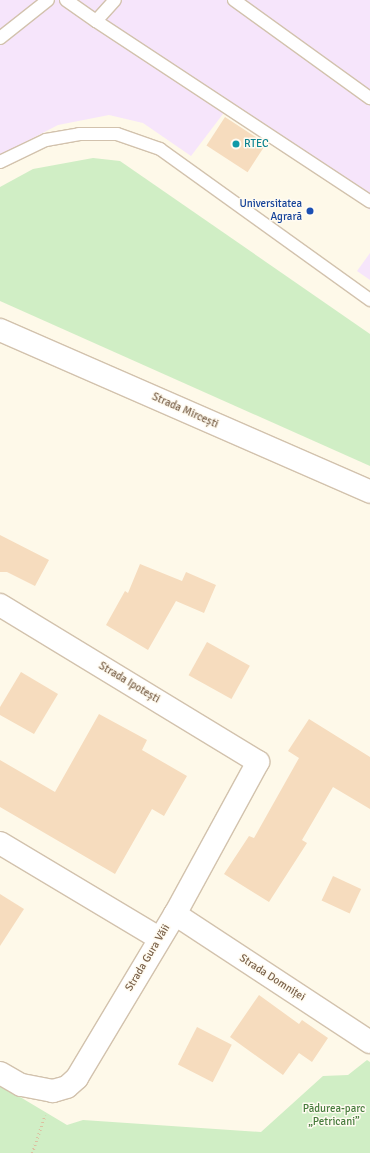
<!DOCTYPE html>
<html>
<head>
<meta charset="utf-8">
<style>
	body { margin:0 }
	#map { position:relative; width:370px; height:1153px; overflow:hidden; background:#fef9e9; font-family:Signika,sans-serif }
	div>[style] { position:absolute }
	.education>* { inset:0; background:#f6e5fb }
	.green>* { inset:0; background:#d0eec5 }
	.building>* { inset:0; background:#f6dcbe; transform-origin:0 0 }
	.path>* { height:2.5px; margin-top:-1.25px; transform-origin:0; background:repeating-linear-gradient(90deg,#dcc0a1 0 1px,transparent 0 4px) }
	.roads { filter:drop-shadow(1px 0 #d2c2ad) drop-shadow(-1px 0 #d2c2ad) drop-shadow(0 1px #d2c2ad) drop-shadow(0 -1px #d2c2ad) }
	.lane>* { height:12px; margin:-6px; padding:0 6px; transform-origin:6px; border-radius:6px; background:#fff }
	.street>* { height:22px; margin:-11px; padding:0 11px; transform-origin:11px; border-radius:11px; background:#fff }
	.secondary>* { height:22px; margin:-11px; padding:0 11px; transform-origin:11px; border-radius:11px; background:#fff }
	.dots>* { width:11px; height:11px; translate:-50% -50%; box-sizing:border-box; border:2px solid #fffbf1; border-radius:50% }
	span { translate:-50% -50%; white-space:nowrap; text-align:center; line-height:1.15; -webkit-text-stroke:3px #fffbf1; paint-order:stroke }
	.culture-label { font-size:11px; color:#0d838f }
	.left { translate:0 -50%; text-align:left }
	.transit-label { font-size:11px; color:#164399 }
	.right { translate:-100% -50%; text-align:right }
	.street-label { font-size:11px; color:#7b624a }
	.park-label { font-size:11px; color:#477c3d }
</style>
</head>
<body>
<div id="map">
	<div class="education">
		<i style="clip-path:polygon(0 0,370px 0,370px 210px,226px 110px,191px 156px,143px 123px,109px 115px,58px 125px,0 155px)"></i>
		<i style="clip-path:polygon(370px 253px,370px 280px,357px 271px)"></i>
	</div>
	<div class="green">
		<i style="clip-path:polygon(93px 158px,120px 161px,370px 334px,370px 466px,0 301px,0 187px,33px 169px)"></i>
		<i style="clip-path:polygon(367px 1060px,370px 1062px,370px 1153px,0 1153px,0 1085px,67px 1125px,83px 1120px,261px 1132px,323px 1076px,348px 1075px)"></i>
	</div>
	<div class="building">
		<i style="left:225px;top:117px;width:49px;height:34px;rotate:33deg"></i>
		<i style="clip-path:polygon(0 535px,49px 560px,35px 586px,7px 572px,0 572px)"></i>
		<i style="clip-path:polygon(140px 564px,182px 581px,186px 572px,216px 585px,204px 613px,176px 601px,148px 650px,106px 625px,125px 591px,128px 593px)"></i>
		<i style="left:207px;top:642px;width:49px;height:38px;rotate:29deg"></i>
		<i style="clip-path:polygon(21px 672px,58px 694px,34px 734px,0 715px,0 707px)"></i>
		<i style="clip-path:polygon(99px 714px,147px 740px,142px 750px,187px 776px,164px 816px,152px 809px,115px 874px,0 807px,0 760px,55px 792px)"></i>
		<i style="clip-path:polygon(309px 719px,370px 757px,370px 809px,333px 787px,302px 840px,307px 843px,269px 902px,224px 874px,249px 836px,254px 838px,299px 758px,288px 751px)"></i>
		<i style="left:333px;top:876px;width:31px;height:27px;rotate:25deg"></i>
		<i style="clip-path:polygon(0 894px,24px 909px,0 946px)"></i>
		<i style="clip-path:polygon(259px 995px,299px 1024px,302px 1020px,328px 1038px,312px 1062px,299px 1053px,283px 1075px,230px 1037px)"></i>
		<i style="left:197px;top:1027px;width:39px;height:42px;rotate:27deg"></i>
	</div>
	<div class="path">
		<i style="left:32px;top:1153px;width:40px;rotate:-71.1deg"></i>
	</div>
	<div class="roads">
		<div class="lane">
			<i style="left:66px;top:0;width:37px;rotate:35deg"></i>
			<i style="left:96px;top:21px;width:28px;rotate:-48deg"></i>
			<i style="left:234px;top:0;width:168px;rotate:35.8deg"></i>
			<i style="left:96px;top:21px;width:328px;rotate:33.4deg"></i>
			<i style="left:0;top:38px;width:61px;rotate:-38.4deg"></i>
			<i style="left:0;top:162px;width:51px;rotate:-25.6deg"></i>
			<i style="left:46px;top:140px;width:34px;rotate:-10deg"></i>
			<i style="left:79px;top:134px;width:38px"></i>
			<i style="left:117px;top:134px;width:46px;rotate:19.2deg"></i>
			<i style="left:160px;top:149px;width:259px;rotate:35.7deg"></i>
		</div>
		<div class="street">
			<i style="left:0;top:605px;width:302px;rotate:31.3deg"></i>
			<i style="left:258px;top:762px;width:173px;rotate:118.6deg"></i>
			<i style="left:175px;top:914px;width:191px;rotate:120.9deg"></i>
			<i style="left:77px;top:1078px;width:13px;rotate:138deg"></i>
			<i style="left:67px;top:1087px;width:15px;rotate:164deg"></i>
			<i style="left:53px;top:1091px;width:33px;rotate:-169deg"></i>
			<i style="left:21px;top:1085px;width:24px;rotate:-150deg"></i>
			<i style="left:0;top:843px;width:185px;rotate:30.9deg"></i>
			<i style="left:175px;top:914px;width:233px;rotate:33.3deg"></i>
		</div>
		<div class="secondary">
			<i style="left:0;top:330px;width:404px;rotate:23.6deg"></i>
		</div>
	</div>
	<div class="dots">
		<i style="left:236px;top:144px;background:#0f9aa8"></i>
		<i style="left:310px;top:211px;background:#1a4fb4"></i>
	</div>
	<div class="culture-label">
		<span class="left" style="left:244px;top:144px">RTEC</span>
	</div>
	<div class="transit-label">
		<span class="right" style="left:302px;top:211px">Universitatea<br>Agrară</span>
	</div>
	<div class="street-label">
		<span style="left:185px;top:411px;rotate:24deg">Strada Mircești</span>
		<span style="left:129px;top:683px;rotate:31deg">Strada Ipotești</span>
		<span style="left:148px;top:958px;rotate:-59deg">Strada Gura Văii</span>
		<span style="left:272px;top:978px;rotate:33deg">Strada Domniței</span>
	</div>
	<div class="park-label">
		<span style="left:334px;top:1116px">Pădurea-parc<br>„Petricani”</span>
	</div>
</div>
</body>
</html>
